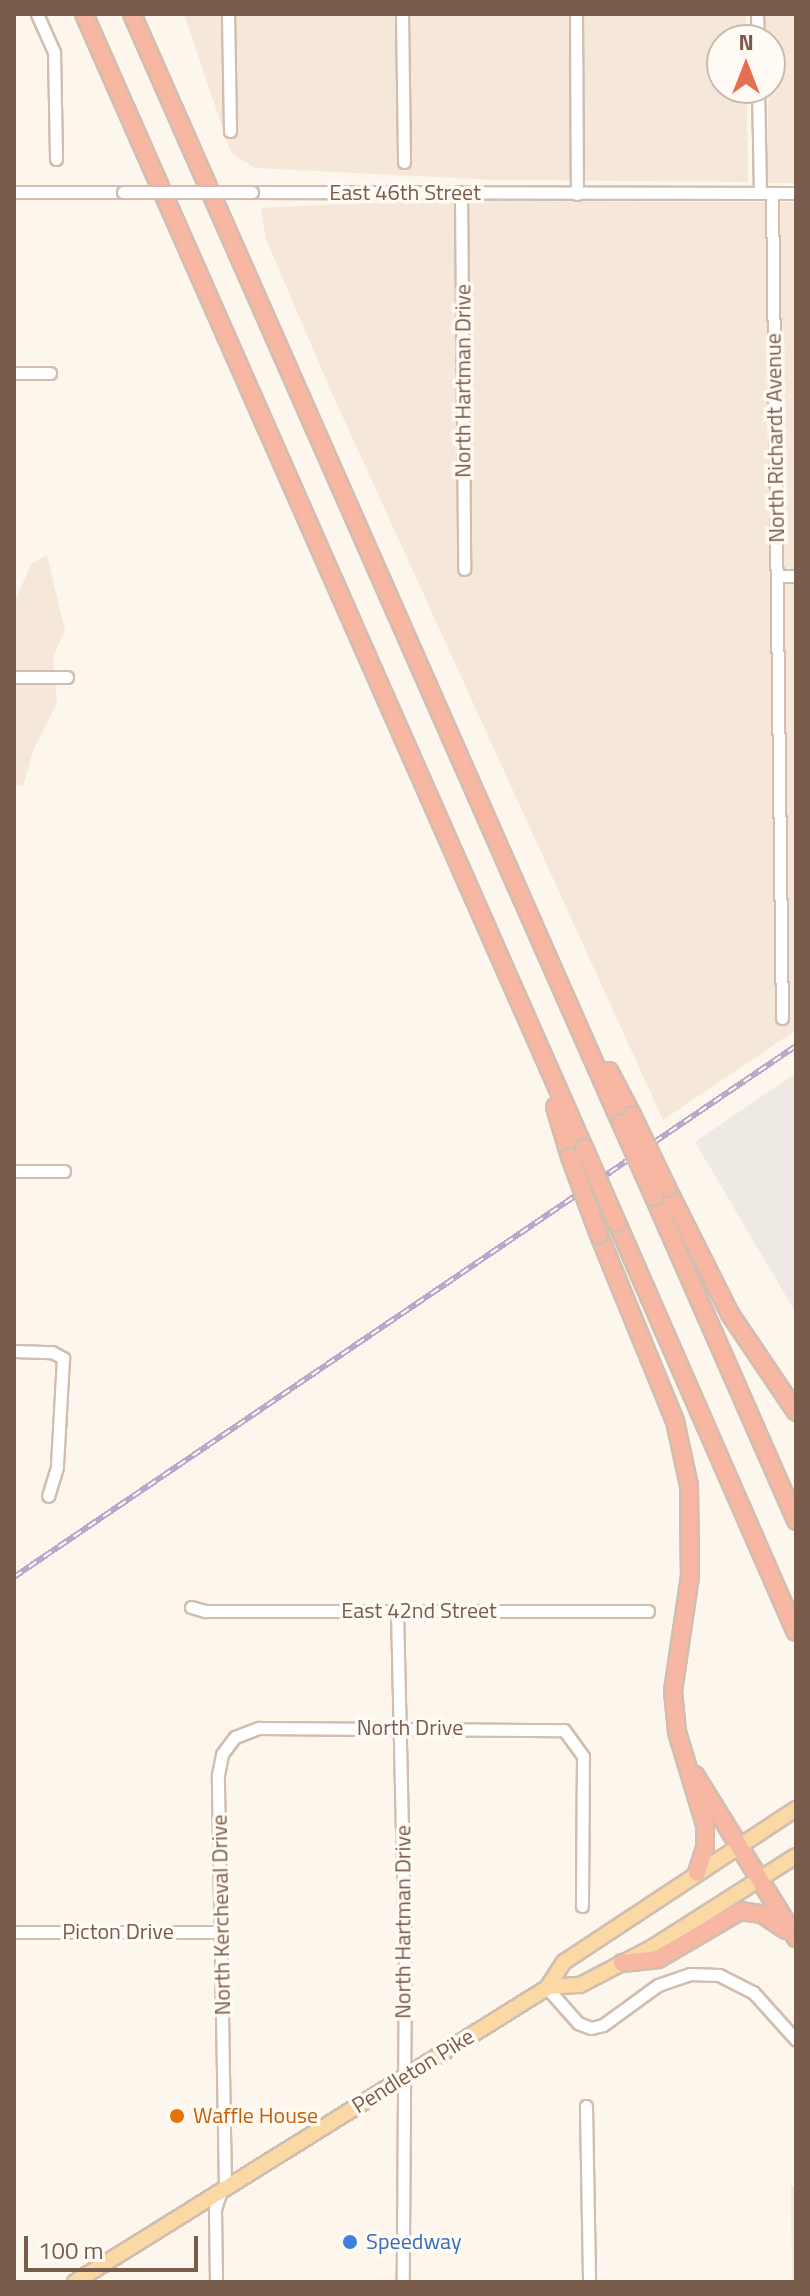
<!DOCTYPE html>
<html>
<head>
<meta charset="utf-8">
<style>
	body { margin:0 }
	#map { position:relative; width:810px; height:2296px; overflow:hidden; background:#fdf6ec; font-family:"Titillium Web",sans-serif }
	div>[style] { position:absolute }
	.residential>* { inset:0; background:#f5e8da }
	.industrial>* { inset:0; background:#efe9e4 }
	.roads { filter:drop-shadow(2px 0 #d1beb0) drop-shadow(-2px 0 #d1beb0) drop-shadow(0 2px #d1beb0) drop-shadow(0 -2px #d1beb0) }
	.minor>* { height:11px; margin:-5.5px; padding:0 5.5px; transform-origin:5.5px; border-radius:5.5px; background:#fff }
	.major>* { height:14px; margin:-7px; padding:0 7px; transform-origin:7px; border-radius:7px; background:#fbd9a5 }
	.highway>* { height:16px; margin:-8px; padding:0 8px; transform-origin:8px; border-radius:8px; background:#f7b7a3 }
	.rail>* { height:6px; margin-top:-3px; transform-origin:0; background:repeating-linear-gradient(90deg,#fffaf3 0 9px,#b9a8c9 0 18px); box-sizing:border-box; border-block:2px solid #b9a8c9 }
	.bridges { filter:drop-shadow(2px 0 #d1beb0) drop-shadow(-2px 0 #d1beb0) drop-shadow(0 2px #d1beb0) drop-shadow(0 -2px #d1beb0) }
	.minor-bridge>* { height:11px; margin:-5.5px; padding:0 5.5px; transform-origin:5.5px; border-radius:5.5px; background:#fff }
	.highway-bridge>* { height:16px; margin:-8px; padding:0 8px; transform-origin:8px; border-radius:8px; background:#f7b7a3 }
	.dots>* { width:22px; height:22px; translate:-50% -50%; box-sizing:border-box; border:4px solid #fffaf3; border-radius:50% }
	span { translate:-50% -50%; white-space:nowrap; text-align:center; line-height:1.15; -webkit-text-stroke:7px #fffaf3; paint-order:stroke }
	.street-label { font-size:22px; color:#7a5c4d }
	.food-label { font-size:22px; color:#c56008 }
	.left { translate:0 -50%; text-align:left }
	.shop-label { font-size:22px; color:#366cbe }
	.frame { position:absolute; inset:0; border:16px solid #7a5c4d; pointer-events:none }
	.north { position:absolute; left:706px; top:24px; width:80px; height:80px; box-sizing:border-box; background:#fffaf3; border:2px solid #cabbb1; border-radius:50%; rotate:0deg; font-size:22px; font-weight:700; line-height:32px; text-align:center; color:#7a5c4d }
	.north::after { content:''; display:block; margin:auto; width:28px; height:36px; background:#e76f51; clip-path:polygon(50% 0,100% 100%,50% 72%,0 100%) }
	.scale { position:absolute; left:24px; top:2236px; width:174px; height:36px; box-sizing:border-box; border:4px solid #7a5c4d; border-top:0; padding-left:10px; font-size:24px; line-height:28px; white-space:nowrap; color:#7a5c4d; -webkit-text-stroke:6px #fffaf3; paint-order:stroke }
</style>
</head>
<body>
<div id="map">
	<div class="residential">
		<i style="clip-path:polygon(184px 14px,746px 14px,746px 40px,722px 40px,722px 88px,747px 88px,748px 182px,494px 180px,255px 168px,231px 153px)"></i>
		<i style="clip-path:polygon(764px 14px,796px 14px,796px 183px,766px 183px,770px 40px,764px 40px)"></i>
		<i style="clip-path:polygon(403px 201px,796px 202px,796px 1030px,663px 1120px,331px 391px,266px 239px,261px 208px)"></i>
		<i style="clip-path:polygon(47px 555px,65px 631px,53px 657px,57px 703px,34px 748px,23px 786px,14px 785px,14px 603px,31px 564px)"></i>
	</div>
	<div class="industrial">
		<i style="clip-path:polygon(796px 1073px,796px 1313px,695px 1142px)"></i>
		<i style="clip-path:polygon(791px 2186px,796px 2186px,796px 2282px,792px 2282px)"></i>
	</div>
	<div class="roads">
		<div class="minor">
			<i style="left:37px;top:14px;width:42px;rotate:65.9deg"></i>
			<i style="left:54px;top:52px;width:107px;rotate:88.9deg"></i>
			<i style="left:228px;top:14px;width:117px;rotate:89deg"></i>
			<i style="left:402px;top:14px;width:148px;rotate:89.2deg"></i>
			<i style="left:576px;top:14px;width:180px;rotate:89.7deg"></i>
			<i style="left:757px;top:14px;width:26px;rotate:88deg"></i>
			<i style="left:758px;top:88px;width:105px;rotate:88.9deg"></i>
			<i style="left:14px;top:192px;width:109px"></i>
			<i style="left:252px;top:192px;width:544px;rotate:0.11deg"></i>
			<i style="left:772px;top:193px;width:825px;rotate:89.31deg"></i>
			<i style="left:461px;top:194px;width:375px;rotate:89.5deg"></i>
			<i style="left:14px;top:373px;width:36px"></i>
			<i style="left:777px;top:576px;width:19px"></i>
			<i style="left:14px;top:677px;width:53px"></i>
			<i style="left:14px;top:1171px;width:50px"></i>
			<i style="left:14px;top:1351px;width:38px;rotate:2deg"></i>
			<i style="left:52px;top:1352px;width:13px;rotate:29deg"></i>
			<i style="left:63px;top:1358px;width:109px;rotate:93.2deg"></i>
			<i style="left:57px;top:1467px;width:30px;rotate:107deg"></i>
			<i style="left:191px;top:1607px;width:15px;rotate:16deg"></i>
			<i style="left:205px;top:1611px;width:443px"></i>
			<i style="left:397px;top:1611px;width:345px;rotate:88.7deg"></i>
			<i style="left:405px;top:1956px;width:326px;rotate:90.4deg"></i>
			<i style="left:14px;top:1932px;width:208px"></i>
			<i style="left:547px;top:1988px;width:47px;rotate:48.5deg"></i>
			<i style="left:578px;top:2023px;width:14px;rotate:21deg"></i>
			<i style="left:591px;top:2028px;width:12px;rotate:-14deg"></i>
			<i style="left:603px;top:2025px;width:68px;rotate:-36deg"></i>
			<i style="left:658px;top:1985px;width:34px;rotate:-19deg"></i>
			<i style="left:690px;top:1974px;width:29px;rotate:2deg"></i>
			<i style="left:719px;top:1975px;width:38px;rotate:27deg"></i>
			<i style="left:753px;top:1992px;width:64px;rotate:48.1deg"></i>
			<i style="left:586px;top:2106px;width:176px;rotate:89deg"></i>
			<i style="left:225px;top:2187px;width:412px;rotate:-91deg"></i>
			<i style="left:218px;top:1775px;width:21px;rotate:-79deg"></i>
			<i style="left:222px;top:1754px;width:21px;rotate:-53deg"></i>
			<i style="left:235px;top:1737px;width:26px;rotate:-21deg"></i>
			<i style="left:259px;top:1728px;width:305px;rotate:0.4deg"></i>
			<i style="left:564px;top:1730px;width:32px;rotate:54deg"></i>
			<i style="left:583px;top:1756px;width:150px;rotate:90.4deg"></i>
			<i style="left:216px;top:2282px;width:73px;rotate:-90.8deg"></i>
			<i style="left:215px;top:2209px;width:20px;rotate:-72deg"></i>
		</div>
		<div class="major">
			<i style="left:549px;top:1987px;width:31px;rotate:-4deg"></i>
			<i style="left:580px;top:1985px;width:82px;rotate:-27.5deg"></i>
			<i style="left:653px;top:1947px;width:169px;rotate:-32.5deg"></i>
			<i style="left:75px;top:2282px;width:556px;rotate:-31.92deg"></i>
			<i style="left:547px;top:1988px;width:31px;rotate:-57deg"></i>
			<i style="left:564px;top:1962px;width:278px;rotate:-33.4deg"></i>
		</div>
		<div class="highway">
			<i style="left:84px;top:14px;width:1239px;rotate:66.21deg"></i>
			<i style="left:132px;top:14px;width:1212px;rotate:66.21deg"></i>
			<i style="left:609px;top:1071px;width:50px;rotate:62.4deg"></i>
			<i style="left:555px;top:1107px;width:52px;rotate:73.3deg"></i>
			<i style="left:667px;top:1188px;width:141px;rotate:63.4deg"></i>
			<i style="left:730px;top:1314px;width:118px;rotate:56deg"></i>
			<i style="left:654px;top:1197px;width:354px;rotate:66.3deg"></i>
			<i style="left:617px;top:1223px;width:446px;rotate:66.4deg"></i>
			<i style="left:599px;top:1235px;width:201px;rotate:67.8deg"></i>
			<i style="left:675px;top:1421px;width:66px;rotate:77.8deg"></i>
			<i style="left:689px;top:1486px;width:90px;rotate:89.4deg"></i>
			<i style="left:690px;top:1576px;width:116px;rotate:98.4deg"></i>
			<i style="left:673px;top:1691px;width:41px;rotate:84.4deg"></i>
			<i style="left:677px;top:1732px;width:97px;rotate:73.2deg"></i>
			<i style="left:705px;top:1825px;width:23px;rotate:90deg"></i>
			<i style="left:705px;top:1848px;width:26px;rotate:108deg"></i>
			<i style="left:695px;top:1775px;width:192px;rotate:58.2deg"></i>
			<i style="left:622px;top:1963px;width:36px;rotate:-6deg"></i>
			<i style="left:658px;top:1959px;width:95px;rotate:-30.3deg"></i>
			<i style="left:740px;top:1911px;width:22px;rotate:8deg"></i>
			<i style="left:762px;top:1914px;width:29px;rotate:34deg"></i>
		</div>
	</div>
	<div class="rail">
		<i style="left:14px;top:1577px;width:945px;rotate:-34.18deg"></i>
	</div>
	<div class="bridges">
		<div class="minor-bridge">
			<i style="left:123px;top:192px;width:129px"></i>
		</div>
		<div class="highway-bridge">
			<i style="left:632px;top:1115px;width:81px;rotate:64.4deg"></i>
			<i style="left:621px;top:1123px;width:81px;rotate:66deg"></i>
			<i style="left:584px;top:1148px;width:82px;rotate:66.3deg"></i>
			<i style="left:570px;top:1157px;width:83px;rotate:69.6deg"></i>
		</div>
	</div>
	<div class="dots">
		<i style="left:177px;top:2116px;background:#e8710a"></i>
		<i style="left:350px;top:2242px;background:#3f7fe0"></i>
	</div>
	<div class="street-label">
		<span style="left:405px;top:193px">East 46th Street</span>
		<span style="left:463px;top:381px;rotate:-90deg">North Hartman Drive</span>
		<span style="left:775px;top:438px;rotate:-91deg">North Richardt Avenue</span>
		<span style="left:419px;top:1611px">East 42nd Street</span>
		<span style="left:410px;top:1728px">North Drive</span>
		<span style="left:221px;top:1915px;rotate:-91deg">North Kercheval Drive</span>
		<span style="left:403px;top:1922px;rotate:-90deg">North Hartman Drive</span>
		<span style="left:118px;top:1932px">Picton Drive</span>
		<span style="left:413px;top:2071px;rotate:-32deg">Pendleton Pike</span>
	</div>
	<div class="food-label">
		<span class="left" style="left:193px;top:2116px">Waffle House</span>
	</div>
	<div class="shop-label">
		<span class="left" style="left:366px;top:2242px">Speedway</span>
	</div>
	<div class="frame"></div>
	<div class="north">N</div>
	<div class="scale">100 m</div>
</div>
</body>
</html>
